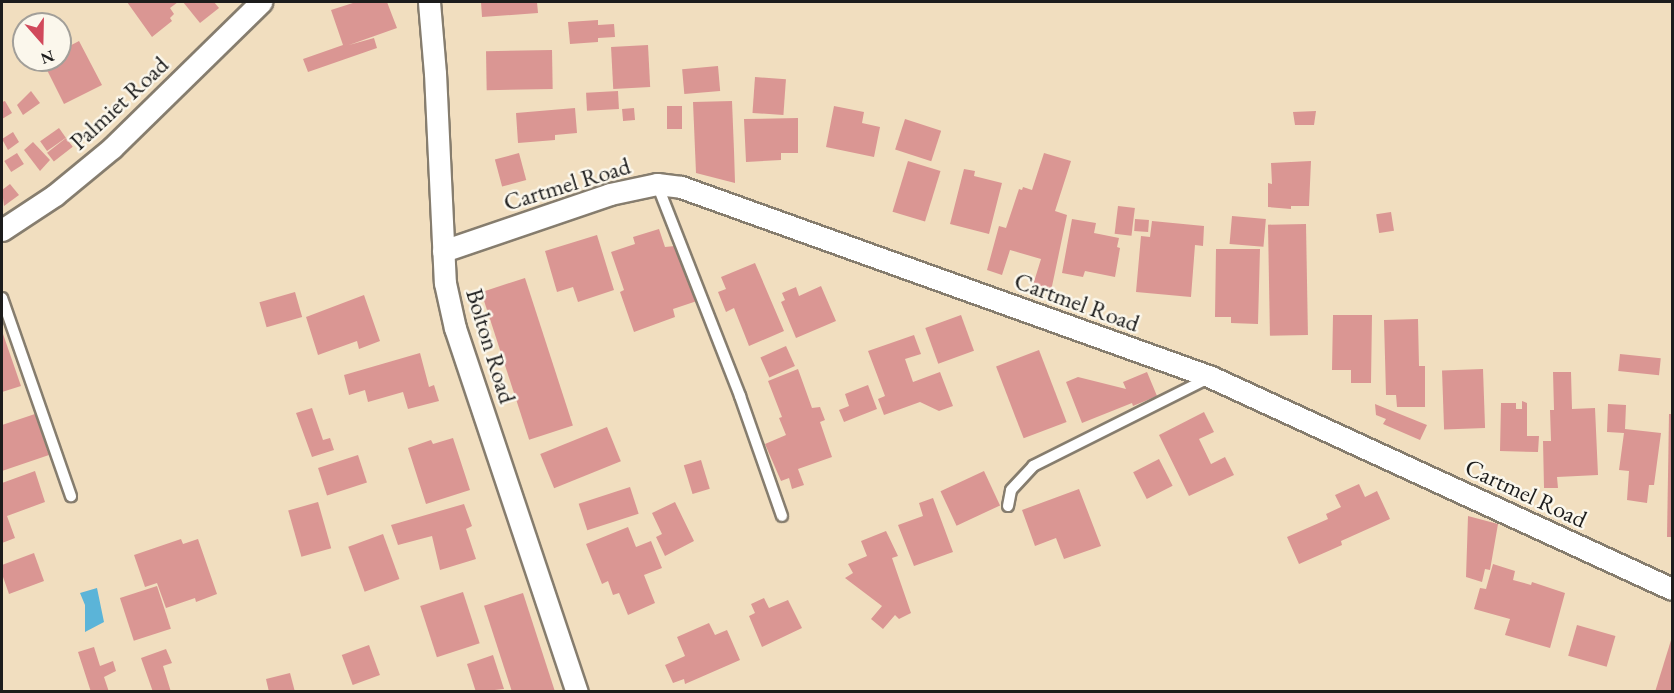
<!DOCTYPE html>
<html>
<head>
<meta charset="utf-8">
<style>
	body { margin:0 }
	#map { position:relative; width:1674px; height:693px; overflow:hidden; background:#f1debf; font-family:"EB Garamond",serif }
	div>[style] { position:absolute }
	.water>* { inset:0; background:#5bb4d8 }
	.building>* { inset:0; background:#da9693; transform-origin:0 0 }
	.roads { filter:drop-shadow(2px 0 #867d6e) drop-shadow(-2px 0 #867d6e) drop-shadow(0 2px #867d6e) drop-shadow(0 -2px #867d6e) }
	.service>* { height:10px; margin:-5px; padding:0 5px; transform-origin:5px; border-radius:5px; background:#fff }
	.minor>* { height:21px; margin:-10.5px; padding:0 10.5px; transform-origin:10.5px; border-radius:10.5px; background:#fff }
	span { translate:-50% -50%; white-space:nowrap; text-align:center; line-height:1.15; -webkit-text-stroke:5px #fbf7ec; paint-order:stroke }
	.street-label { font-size:24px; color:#1c1c1c }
	.frame { position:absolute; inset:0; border:3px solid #1c1c1c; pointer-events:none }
	.north { position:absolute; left:12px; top:12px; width:60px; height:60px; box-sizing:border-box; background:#fbf7ec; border:2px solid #a29f99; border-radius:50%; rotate:160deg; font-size:16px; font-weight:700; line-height:24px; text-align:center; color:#1c1c1c }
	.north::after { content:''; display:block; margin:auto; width:21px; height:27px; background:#d1495b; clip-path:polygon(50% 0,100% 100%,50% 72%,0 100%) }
</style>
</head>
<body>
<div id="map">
	<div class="water">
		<i style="clip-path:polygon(97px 588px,104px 622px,85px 632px,85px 605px,80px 593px)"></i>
	</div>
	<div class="building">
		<i style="clip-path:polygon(127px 2px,178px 2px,170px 8px,174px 14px,170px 18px,172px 21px,152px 37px)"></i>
		<i style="clip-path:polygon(183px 2px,214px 2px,219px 8px,200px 23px)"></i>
		<i style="clip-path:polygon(356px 2px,387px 2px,397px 28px,349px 45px,374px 38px,377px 48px,308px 72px,303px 59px,343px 45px,331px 10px)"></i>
		<i style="clip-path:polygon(481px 2px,537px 2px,538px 13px,482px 17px)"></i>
		<i style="clip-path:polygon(598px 20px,598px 25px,614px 24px,615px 37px,598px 38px,598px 42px,570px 44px,568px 22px)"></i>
		<i style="clip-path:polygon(79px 41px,102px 85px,64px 104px,42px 60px,60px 60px,60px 51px)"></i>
		<i style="left:648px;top:45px;width:42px;height:37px;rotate:87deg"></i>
		<i style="left:552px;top:50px;width:39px;height:66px;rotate:89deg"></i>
		<i style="left:718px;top:66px;width:25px;height:36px;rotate:85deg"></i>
		<i style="left:755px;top:77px;width:31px;height:36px;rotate:4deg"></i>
		<i style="clip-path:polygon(31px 91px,40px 103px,23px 115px,17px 105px)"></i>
		<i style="left:618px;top:91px;width:18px;height:32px;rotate:87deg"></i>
		<i style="clip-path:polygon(5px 101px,12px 113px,2px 119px,2px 102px)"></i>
		<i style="clip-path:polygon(732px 101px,734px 151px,735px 183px,696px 173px,693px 102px)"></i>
		<i style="left:667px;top:106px;width:15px;height:23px"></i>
		<i style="clip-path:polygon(834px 106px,864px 112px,862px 123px,880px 127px,874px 157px,826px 147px)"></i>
		<i style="clip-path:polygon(575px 108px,577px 133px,555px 135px,555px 140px,518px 143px,516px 113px)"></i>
		<i style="left:634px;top:108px;width:12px;height:12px;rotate:85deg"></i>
		<i style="clip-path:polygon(1316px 111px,1314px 125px,1295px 125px,1293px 112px)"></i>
		<i style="clip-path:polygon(798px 118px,798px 153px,781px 153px,781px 160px,746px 162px,744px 119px)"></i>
		<i style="left:905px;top:119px;width:38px;height:32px;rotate:18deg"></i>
		<i style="left:59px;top:128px;width:12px;height:23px;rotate:55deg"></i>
		<i style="clip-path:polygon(13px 132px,19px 142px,8px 150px,2px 139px)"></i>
		<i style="left:66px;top:138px;width:11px;height:24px;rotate:52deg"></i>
		<i style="clip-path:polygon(33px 142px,50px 160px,40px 171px,24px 150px)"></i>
		<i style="left:17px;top:153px;width:13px;height:15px;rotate:58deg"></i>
		<i style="left:519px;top:153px;width:28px;height:25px;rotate:75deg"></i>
		<i style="clip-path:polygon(1044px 153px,1071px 161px,1055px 211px,1067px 215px,1051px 291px,1033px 285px,1041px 259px,1010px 250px,1002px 275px,987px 270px,999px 226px,1006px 228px,1019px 189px,1022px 190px,1023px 187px,1032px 190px)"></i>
		<i style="left:908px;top:161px;width:34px;height:53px;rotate:17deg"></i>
		<i style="clip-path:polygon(1311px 161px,1309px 206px,1291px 206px,1291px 209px,1268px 207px,1268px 183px,1272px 184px,1271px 163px)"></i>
		<i style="clip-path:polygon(964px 169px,975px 171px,974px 176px,1002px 183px,989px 234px,950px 224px)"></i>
		<i style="clip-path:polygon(10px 184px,19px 195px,4px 206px,2px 190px)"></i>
		<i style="left:1118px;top:206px;width:17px;height:28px;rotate:7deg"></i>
		<i style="left:1391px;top:212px;width:19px;height:15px;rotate:81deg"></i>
		<i style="left:1232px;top:216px;width:34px;height:28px;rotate:5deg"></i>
		<i style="clip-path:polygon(1072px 219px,1096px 223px,1094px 233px,1119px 238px,1117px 247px,1120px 248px,1115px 277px,1085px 271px,1083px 277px,1062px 273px)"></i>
		<i style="left:1135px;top:219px;width:14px;height:12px;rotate:4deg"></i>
		<i style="clip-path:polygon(1152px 221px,1204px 226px,1203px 246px,1195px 245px,1191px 297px,1136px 292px,1141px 236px,1150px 237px)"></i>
		<i style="left:1306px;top:224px;width:111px;height:38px;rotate:89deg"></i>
		<i style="clip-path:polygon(659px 229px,665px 247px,675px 246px,697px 301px,673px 309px,675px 317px,634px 332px,620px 292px,624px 290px,611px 252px,635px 244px,633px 237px)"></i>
		<i style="clip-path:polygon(597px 235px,614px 290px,578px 302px,573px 287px,557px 292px,545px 251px)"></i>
		<i style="clip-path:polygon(1216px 249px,1260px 249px,1258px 324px,1231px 323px,1231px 317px,1215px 317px)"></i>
		<i style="clip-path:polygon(755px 263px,784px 331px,749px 346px,734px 308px,726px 312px,718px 292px,726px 289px,721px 277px)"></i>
		<i style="left:525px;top:278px;width:155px;height:46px;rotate:72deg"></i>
		<i style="clip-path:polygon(821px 286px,836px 321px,796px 338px,781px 302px,785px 300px,782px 293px,796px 287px,799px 296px)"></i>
		<i style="left:295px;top:292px;width:26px;height:37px;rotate:74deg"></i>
		<i style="clip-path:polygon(364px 295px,380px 341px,359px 349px,357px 341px,318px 355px,306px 317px)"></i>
		<i style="left:961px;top:315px;width:38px;height:38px;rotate:70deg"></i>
		<i style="clip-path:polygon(1333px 315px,1372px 315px,1371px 383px,1351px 383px,1351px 370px,1332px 370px)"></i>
		<i style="clip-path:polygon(1418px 319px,1419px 366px,1425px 366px,1425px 407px,1397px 407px,1396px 395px,1386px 395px,1384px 320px)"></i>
		<i style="clip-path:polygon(2px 331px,21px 386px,2px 392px)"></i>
		<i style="clip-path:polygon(914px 335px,921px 354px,905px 359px,913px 382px,940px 372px,953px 406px,939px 411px,920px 402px,884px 415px,878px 399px,885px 396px,868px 351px)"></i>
		<i style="left:786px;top:346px;width:22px;height:28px;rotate:66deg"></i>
		<i style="left:1039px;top:350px;width:77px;height:46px;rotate:69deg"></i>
		<i style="clip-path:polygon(420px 353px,429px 387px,434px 385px,439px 401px,408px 409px,403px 392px,368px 402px,365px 390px,349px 395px,344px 375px)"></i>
		<i style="left:1620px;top:354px;width:41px;height:17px;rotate:6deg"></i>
		<i style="clip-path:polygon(798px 369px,812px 408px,820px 407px,825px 420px,820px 422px,832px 457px,798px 469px,804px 485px,792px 489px,789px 478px,781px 481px,765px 444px,786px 435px,779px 418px,782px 417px,768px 381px)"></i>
		<i style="left:1483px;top:369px;width:59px;height:41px;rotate:88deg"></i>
		<i style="clip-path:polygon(1147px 372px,1157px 396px,1133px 406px,1132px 403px,1082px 423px,1066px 382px,1078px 377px,1126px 389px,1123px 382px)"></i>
		<i style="clip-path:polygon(1553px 372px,1571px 372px,1572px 409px,1595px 408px,1598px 475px,1557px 477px,1558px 488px,1544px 488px,1543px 441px,1551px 441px,1550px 410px,1554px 410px)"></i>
		<i style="clip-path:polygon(868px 385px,877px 409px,844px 422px,839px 410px,849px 406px,845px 394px)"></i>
		<i style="clip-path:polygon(1522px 401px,1527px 403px,1527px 436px,1539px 436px,1538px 452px,1500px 451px,1501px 403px,1516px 403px,1516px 409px,1522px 409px)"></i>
		<i style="clip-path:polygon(1375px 404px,1427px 425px,1420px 440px,1383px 424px,1386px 419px,1376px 415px)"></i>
		<i style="clip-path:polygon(1608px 404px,1626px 405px,1625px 429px,1661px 433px,1654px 485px,1649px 485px,1647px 503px,1627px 500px,1629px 471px,1619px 470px,1624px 433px,1607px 432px)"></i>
		<i style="clip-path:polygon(312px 408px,323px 440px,330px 438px,334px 450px,312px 457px,296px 413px)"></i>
		<i style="clip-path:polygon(1204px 412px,1214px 432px,1199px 439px,1211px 464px,1225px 457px,1234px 475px,1189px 496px,1159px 435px)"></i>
		<i style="clip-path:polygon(35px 414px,49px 455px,2px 471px,2px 425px)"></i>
		<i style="clip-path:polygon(1669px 414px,1672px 414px,1672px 537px,1667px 537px)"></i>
		<i style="left:607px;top:427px;width:37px;height:72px;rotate:68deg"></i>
		<i style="clip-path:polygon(453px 438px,470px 490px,426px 504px,408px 448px,431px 440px,433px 444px)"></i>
		<i style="left:358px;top:455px;width:29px;height:42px;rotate:72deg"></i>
		<i style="left:1159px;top:459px;width:30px;height:29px;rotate:63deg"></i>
		<i style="left:701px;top:460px;width:30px;height:18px;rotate:73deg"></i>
		<i style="clip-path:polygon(35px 471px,45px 502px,7px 516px,15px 538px,2px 543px,2px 483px)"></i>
		<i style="left:984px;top:471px;width:38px;height:48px;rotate:65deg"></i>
		<i style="clip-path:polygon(1359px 484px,1365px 497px,1377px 491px,1390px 519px,1341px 541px,1342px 545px,1299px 564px,1287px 537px,1328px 519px,1326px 514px,1341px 507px,1335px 495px)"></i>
		<i style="left:630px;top:487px;width:28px;height:54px;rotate:72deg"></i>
		<i style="clip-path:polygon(1079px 489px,1101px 546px,1064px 559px,1056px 538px,1035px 546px,1022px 510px)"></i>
		<i style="clip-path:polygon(933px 498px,953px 552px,914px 566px,898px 525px,923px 516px,919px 503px)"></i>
		<i style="left:318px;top:502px;width:48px;height:31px;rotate:74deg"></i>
		<i style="clip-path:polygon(675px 502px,694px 541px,665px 556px,656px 537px,662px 534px,652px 513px)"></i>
		<i style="clip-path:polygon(464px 504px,472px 526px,466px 529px,476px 559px,440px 570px,432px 536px,398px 545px,391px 525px)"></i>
		<i style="clip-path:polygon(1468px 516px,1498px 524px,1490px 570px,1485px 569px,1482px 582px,1466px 577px)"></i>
		<i style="clip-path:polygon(628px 527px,636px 547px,651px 541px,662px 568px,644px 575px,655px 603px,628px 615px,619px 593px,613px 595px,608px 581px,602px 584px,586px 544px)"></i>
		<i style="clip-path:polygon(886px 531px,898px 556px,892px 558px,911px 613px,899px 619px,895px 615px,883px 629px,871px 619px,882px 606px,845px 578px,853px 573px,848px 564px,867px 556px,861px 541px)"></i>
		<i style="left:383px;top:534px;width:48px;height:37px;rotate:70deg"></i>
		<i style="clip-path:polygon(181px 539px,183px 544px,198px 539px,217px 594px,196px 602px,195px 598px,166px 608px,157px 583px,145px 587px,134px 555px)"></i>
		<i style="clip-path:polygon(34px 553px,44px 581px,9px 594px,2px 574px,2px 565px)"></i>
		<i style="clip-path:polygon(1493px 564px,1515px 571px,1513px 580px,1531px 585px,1532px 582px,1565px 593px,1550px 648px,1505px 635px,1510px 619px,1474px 609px,1480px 588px,1486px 589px)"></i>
		<i style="left:157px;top:586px;width:45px;height:39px;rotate:72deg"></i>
		<i style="left:463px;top:592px;width:54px;height:45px;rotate:72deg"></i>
		<i style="left:523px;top:593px;width:104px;height:41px;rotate:72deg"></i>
		<i style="clip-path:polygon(764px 598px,769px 608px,788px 600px,802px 628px,762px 647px,749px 616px,755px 613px,751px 604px)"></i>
		<i style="clip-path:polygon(709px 623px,715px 635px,727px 630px,740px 660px,685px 684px,684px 679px,673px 683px,665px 665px,685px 656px,677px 637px)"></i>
		<i style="left:1577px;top:625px;width:40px;height:32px;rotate:16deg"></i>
		<i style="clip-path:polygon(1672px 637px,1672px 692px,1655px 692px)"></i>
		<i style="left:369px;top:645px;width:32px;height:29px;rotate:70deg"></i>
		<i style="clip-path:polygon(94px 647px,100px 666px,113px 661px,116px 671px,104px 677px,109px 692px,91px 692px,78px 652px)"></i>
		<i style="clip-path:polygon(166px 649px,172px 663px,163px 666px,171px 692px,153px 692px,141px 658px)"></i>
		<i style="clip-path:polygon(493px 655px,504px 689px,476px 692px,467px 664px)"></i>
		<i style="clip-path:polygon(290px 673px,295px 692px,269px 692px,266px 679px)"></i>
	</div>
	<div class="roads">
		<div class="service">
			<i style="left:657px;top:184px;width:228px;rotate:68.6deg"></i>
			<i style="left:740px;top:396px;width:127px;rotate:70.7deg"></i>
			<i style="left:2px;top:298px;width:210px;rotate:70.8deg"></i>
			<i style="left:1008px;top:506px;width:16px;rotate:-79deg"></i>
			<i style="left:1011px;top:490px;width:33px;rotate:-47deg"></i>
			<i style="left:1033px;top:466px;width:199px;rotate:-26.6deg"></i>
		</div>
		<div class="minor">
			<i style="left:429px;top:2px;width:71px;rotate:85.2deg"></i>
			<i style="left:435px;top:73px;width:210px;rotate:87.3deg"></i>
			<i style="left:445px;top:283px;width:46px;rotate:77.5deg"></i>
			<i style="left:455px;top:328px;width:384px;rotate:71.5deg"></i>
			<i style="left:2px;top:230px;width:64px;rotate:-33.4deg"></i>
			<i style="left:55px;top:195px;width:74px;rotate:-39.5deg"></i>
			<i style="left:112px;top:148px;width:209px;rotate:-44.4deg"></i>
			<i style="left:443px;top:251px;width:176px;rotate:-18.8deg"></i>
			<i style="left:610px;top:194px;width:48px;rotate:-12deg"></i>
			<i style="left:657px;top:184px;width:24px;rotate:7deg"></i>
			<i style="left:681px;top:187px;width:563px;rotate:19.72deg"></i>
			<i style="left:1211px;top:377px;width:507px;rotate:24.7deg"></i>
		</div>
	</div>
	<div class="street-label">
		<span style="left:119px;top:103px;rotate:-43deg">Palmiet Road</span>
		<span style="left:567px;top:184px;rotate:-17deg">Cartmel Road</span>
		<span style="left:1077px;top:302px;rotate:20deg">Cartmel Road</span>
		<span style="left:491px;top:346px;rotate:73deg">Bolton Road</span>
		<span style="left:1526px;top:493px;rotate:25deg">Cartmel Road</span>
	</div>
	<div class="frame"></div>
	<div class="north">N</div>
</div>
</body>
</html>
